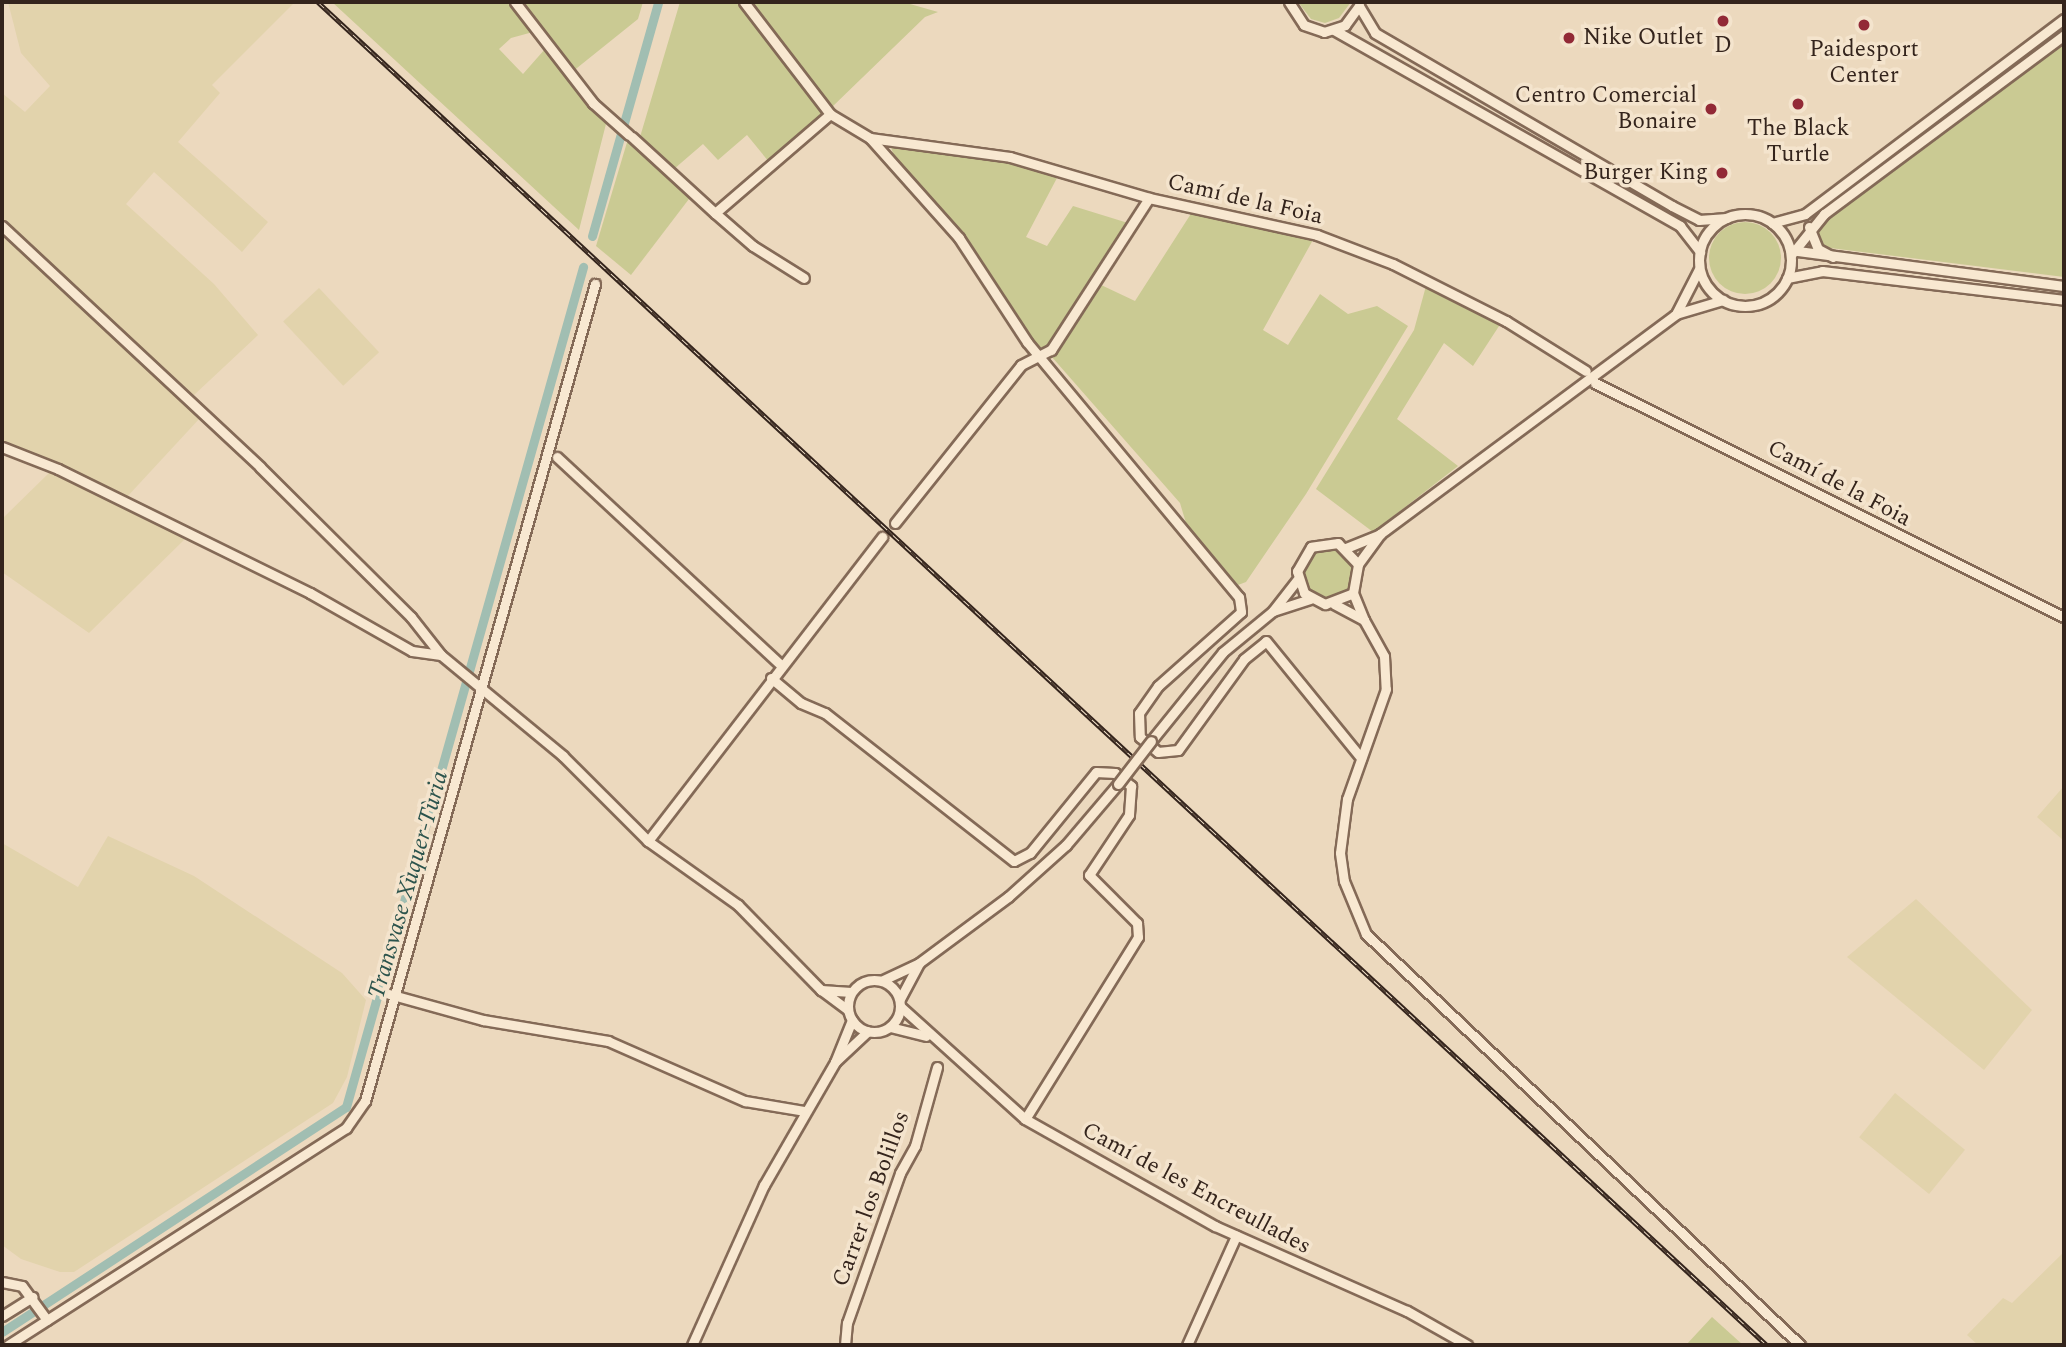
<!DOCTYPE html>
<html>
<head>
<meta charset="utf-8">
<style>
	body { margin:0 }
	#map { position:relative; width:2066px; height:1347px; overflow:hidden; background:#ecd9be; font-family:Spectral,serif }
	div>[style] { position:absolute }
	.farmland>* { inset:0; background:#e2d3ac; transform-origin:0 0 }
	.green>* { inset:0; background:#caca93 }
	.round { border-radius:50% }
	.canal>* { height:9px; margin:-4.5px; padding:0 4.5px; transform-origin:4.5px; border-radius:4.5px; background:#a1beb2 }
	.roads { filter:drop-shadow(2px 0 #846a57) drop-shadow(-2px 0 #846a57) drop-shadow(0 2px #846a57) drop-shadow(0 -2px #846a57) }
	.minor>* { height:9px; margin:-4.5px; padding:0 4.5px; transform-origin:4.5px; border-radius:4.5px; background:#f8e8d1 }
	.minor>.ring { margin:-4.5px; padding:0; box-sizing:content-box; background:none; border:9px solid #f8e8d1; border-radius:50% }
	.rail>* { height:5px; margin-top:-2.5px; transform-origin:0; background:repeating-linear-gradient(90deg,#f4e4cd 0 8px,#34241c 0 16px); box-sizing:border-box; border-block:2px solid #34241c }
	.bridges { filter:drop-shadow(2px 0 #846a57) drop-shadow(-2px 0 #846a57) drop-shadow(0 2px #846a57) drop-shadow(0 -2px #846a57) }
	.minor-bridge>* { height:9px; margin:-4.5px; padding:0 4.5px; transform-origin:4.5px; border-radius:4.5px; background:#f8e8d1 }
	.dots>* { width:19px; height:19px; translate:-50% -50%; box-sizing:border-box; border:4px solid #f4e4cd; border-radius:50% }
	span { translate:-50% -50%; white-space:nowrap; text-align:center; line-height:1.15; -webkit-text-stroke:7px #f4e4cd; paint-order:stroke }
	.poi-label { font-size:23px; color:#34241c }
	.left { translate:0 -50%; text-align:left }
	.right { translate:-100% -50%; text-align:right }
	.street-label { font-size:23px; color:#34241c }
	.water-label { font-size:24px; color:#2b534c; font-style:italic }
	.frame { position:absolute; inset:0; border:4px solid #34241c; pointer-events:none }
</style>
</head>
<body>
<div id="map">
	<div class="farmland">
		<i style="clip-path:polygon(8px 2px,295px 2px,212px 85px,220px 93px,178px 142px,268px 222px,242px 252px,154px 172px,126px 204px,214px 284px,258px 335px,194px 395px,2px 222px,2px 93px,25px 112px,50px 86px,21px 53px)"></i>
		<i style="clip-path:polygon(2px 234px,200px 418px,126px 498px,2px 442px)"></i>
		<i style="left:319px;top:288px;width:88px;height:49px;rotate:47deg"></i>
		<i style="clip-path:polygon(51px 471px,186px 538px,89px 633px,2px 572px,2px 519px)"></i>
		<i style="clip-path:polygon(2064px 786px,2064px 841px,2037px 817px)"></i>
		<i style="clip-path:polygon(108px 836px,194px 876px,342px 973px,366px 1000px,347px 1077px,333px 1103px,74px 1272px,60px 1272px,21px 1259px,2px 1245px,2px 843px,78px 887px)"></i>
		<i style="clip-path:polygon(1916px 899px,2032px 1010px,1984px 1070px,1847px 957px)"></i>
		<i style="left:1895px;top:1093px;width:90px;height:57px;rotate:39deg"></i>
		<i style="clip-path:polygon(2064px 1252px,2064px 1345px,1978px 1345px,1967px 1335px,2003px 1298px,2012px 1303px)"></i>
	</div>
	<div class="green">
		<i style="clip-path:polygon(332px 2px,643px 2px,638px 19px,572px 72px,533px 32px,511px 38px,499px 49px,523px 74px,545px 49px,607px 120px,579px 230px)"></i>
		<i style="clip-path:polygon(680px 2px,739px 2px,826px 112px,769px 162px,747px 135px,718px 160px,703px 144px,674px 169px,640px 137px)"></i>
		<i style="clip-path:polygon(751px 2px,903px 2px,938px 12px,925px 17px,832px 107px)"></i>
		<i style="clip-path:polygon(1298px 2px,1351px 2px,1339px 18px,1325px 23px,1311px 19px)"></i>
		<i style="clip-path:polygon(2064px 43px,2064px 277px,1822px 247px,1816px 238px,1821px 223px)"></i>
		<i style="clip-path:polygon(628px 139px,692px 195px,631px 275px,596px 246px)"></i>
		<i style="clip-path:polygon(897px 145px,1013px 162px,1058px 176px,1026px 237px,1047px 246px,1073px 206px,1128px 223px,1047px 349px,1034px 345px,957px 227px,895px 160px,891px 147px)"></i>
		<i style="clip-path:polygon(1194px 209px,1314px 238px,1263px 330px,1288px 345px,1320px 294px,1348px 314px,1377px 306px,1408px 326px,1306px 494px,1246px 582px,1238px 585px,1186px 523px,1180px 503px,1051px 356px,1099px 284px,1135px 301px)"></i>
		<i class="round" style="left:1709px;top:222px;width:72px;height:72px"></i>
		<i style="clip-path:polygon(1426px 286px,1501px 323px,1473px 366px,1444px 343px,1397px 419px,1458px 466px,1373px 532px,1316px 489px,1414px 330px)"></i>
		<i class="round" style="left:1303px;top:548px;width:50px;height:50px"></i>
		<i style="clip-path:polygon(1712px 1317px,1743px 1345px,1686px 1345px)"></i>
	</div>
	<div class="canal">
		<i style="left:592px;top:236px;width:243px;rotate:-74.2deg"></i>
		<i style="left:2px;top:1332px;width:411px;rotate:-33.2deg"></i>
		<i style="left:346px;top:1107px;width:873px;rotate:-74.24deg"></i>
	</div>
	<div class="roads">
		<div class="minor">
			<i style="left:515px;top:2px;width:128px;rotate:52.3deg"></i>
			<i style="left:593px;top:103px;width:48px;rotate:41.6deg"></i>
			<i style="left:744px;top:2px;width:141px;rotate:52.5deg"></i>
			<i style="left:830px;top:114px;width:47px;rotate:31deg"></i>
			<i style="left:870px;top:138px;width:134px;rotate:48.3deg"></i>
			<i style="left:959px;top:238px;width:124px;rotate:56.8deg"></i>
			<i style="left:1027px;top:342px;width:332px;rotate:50.3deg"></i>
			<i style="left:1239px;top:597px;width:15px;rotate:82deg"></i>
			<i style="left:1241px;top:612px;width:111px;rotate:138.3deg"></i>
			<i style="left:1158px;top:686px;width:33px;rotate:125deg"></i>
			<i style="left:1139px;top:713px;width:24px;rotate:88deg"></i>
			<i style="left:1140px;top:737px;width:23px;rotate:40deg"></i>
			<i style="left:1158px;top:752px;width:20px;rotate:-6deg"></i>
			<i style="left:1178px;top:750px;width:112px;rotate:-54deg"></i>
			<i style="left:1244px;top:659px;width:28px;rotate:-39deg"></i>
			<i style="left:1266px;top:641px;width:151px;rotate:50.9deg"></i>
			<i style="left:1289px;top:2px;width:27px;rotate:57deg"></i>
			<i style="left:1304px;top:25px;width:21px;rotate:19deg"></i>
			<i style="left:1324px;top:32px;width:22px;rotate:-18deg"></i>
			<i style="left:1345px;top:25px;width:24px;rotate:-54deg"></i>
			<i style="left:1359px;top:6px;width:31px;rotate:59deg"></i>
			<i style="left:1375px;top:33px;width:344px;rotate:30.2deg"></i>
			<i style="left:1672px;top:206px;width:30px;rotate:27deg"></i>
			<i style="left:1699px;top:220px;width:28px;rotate:-4deg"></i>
			<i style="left:1334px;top:30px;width:398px;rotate:29.5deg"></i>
			<i style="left:1680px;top:226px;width:33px;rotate:52deg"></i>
			<i style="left:632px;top:137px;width:113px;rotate:42.5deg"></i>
			<i style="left:715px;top:213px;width:152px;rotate:-40.7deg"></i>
			<i style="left:870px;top:138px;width:141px;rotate:7.7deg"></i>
			<i style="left:1010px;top:157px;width:145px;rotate:16.4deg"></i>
			<i style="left:1149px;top:198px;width:172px;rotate:12.4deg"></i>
			<i style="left:1317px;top:235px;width:81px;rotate:20.9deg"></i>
			<i style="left:1393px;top:264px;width:127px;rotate:26.8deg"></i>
			<i style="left:1506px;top:321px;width:94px;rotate:32deg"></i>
			<i style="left:715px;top:213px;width:50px;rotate:41deg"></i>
			<i style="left:753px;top:246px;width:60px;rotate:32.1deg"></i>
			<i class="ring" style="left:1699px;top:214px;width:83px;height:83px"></i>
			<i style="left:1772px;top:223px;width:34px;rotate:-15deg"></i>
			<i style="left:1805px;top:214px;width:324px;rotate:-37deg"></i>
			<i style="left:2px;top:226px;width:353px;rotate:43deg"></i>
			<i style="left:260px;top:467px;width:213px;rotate:44.8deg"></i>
			<i style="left:411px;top:617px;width:48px;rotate:51.7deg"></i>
			<i style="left:1809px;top:227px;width:24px;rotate:68deg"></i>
			<i style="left:1818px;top:249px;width:17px;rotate:28deg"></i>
			<i style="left:1790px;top:250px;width:276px;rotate:7.5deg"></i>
			<i style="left:1791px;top:255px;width:53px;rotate:-51.2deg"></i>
			<i style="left:1824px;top:214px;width:299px;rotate:-36.7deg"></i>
			<i style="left:1787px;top:278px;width:36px;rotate:-11deg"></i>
			<i style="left:1822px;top:271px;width:244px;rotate:6.8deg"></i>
			<i style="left:1677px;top:312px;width:48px;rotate:-62.9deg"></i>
			<i style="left:1595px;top:383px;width:524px;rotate:26.52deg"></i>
			<i style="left:2px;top:447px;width:60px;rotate:21.4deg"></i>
			<i style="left:58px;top:469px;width:281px;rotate:26.2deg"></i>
			<i style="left:310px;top:593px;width:117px;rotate:29.6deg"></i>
			<i style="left:412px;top:651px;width:29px;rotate:8deg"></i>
			<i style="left:441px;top:655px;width:158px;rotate:39.6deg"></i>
			<i style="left:563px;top:756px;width:120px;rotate:45deg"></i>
			<i style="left:648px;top:841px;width:110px;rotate:35.4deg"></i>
			<i style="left:738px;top:905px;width:119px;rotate:45.7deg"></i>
			<i style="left:557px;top:457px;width:306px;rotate:42.9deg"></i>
			<i style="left:895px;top:523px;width:202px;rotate:-51.4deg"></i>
			<i style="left:1021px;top:365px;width:34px;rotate:-27deg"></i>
			<i style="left:1051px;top:350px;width:181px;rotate:-57.2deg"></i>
			<i style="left:1380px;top:534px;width:369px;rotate:-36.6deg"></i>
			<i style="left:1676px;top:314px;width:49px;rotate:-16.6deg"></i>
			<i style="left:1346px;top:548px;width:37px;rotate:-22deg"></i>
			<i style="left:1380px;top:534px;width:37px;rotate:126deg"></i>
			<i style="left:1297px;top:580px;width:39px;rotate:128deg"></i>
			<i style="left:1273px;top:611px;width:39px;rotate:-18deg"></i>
			<i style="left:1334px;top:604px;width:34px;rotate:28deg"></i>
			<i style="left:1364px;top:620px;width:29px;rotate:-112deg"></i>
			<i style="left:1353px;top:593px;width:29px;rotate:-80deg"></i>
			<i style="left:1358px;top:564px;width:29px;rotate:-134deg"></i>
			<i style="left:1338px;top:543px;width:27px;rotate:172deg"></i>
			<i style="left:1311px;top:547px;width:28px;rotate:120deg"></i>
			<i style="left:1297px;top:571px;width:23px;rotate:72deg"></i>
			<i style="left:1304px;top:593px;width:24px;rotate:28deg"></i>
			<i style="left:1325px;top:604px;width:30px;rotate:-21deg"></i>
			<i style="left:1364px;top:620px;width:41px;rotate:60.9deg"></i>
			<i style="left:1384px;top:656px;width:33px;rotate:87deg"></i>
			<i style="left:1386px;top:689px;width:117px;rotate:109.5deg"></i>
			<i style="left:1347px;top:799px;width:54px;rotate:97.4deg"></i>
			<i style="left:1340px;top:853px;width:28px;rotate:82deg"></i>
			<i style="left:1344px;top:881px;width:57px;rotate:67.5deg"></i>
			<i style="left:1366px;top:934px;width:598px;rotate:43.44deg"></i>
			<i style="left:771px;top:678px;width:39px;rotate:40deg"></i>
			<i style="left:801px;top:703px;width:26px;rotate:23deg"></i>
			<i style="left:825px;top:713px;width:240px;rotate:38.1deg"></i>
			<i style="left:1014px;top:861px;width:18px;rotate:-27deg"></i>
			<i style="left:1030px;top:853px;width:104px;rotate:-50.8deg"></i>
			<i style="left:1096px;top:772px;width:19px;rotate:3deg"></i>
			<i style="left:1115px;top:773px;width:21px;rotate:39deg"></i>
			<i style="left:1131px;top:786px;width:29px;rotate:94deg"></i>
			<i style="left:1129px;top:815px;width:72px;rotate:123.7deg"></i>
			<i style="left:1089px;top:875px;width:68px;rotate:45deg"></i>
			<i style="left:1137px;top:923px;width:14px;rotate:86deg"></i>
			<i style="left:1138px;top:937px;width:214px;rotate:121.8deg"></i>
			<i style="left:1151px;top:741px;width:114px;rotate:-51deg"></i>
			<i style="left:1223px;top:652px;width:65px;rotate:-39.4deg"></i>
			<i style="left:648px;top:841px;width:384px;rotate:-52.4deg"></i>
			<i class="ring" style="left:848px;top:980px;width:43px;height:43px"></i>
			<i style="left:883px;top:980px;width:40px;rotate:-25deg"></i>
			<i style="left:919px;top:963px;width:111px;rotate:-36.6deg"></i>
			<i style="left:1008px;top:897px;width:78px;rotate:-41.9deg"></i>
			<i style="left:1066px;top:845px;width:80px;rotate:-49.6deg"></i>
			<i style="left:389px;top:994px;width:98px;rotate:15.5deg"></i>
			<i style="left:483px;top:1020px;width:127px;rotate:9.5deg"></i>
			<i style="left:608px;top:1041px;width:150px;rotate:23.7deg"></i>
			<i style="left:745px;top:1101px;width:61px;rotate:9.5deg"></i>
			<i style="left:900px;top:999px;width:38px;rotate:-62deg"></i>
			<i style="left:901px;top:1007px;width:167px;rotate:42.1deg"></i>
			<i style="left:1025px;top:1119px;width:218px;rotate:29.4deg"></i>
			<i style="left:1215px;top:1226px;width:210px;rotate:23.9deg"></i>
			<i style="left:1407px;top:1311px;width:69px;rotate:29.5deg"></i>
			<i style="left:848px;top:1010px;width:34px;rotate:-143deg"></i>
			<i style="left:821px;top:990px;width:30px;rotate:4deg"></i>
			<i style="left:852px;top:1020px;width:45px;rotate:112deg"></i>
			<i style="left:835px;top:1062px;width:45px;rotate:-43.2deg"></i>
			<i style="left:890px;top:1027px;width:37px;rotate:14deg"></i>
			<i style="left:2px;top:1282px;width:20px;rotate:11deg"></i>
			<i style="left:22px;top:1286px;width:42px;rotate:53.7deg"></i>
			<i style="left:2px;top:1316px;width:36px;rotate:-32deg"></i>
			<i style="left:8px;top:1345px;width:402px;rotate:-32.7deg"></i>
			<i style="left:346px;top:1128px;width:33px;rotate:-55deg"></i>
			<i style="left:365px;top:1101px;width:849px;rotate:-74.28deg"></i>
			<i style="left:692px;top:1345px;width:175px;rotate:-65.8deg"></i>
			<i style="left:764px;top:1185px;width:142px;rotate:-60deg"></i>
			<i style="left:845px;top:1345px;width:22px;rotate:-85deg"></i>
			<i style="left:847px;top:1323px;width:159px;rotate:-70.5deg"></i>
			<i style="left:900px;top:1173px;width:31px;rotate:-61deg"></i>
			<i style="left:915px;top:1146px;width:82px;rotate:-74.4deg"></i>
			<i style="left:1187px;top:1345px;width:120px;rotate:-65.8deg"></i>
		</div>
	</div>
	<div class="rail">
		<i style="left:318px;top:2px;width:1976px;rotate:42.83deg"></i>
	</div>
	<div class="bridges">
		<div class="minor-bridge">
			<i style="left:1118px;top:784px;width:54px;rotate:-52.5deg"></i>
		</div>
	</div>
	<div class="dots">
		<i style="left:1723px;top:21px;background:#922936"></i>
		<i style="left:1864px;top:25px;background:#922936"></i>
		<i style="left:1569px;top:38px;background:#922936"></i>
		<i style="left:1798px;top:104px;background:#922936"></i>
		<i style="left:1711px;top:109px;background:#922936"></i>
		<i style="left:1722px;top:173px;background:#922936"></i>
	</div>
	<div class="poi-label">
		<span class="left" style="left:1583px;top:38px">Nike Outlet</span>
		<span style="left:1723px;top:46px">D</span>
		<span style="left:1864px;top:63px">Paidesport<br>Center</span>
		<span class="right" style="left:1697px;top:109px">Centro Comercial<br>Bonaire</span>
		<span style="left:1798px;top:142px">The Black<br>Turtle</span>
		<span class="right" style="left:1708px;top:173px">Burger King</span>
	</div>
	<div class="street-label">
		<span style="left:1245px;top:200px;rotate:13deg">Camí de la Foia</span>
		<span style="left:1839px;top:484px;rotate:28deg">Camí de la Foia</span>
		<span style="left:1196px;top:1189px;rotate:28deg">Camí de les Encreullades</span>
		<span style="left:872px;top:1199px;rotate:-70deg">Carrer los Bolillos</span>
	</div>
	<div class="water-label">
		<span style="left:409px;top:885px;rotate:-74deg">Transvase Xùquer-Tùria</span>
	</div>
	<div class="frame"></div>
</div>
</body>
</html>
